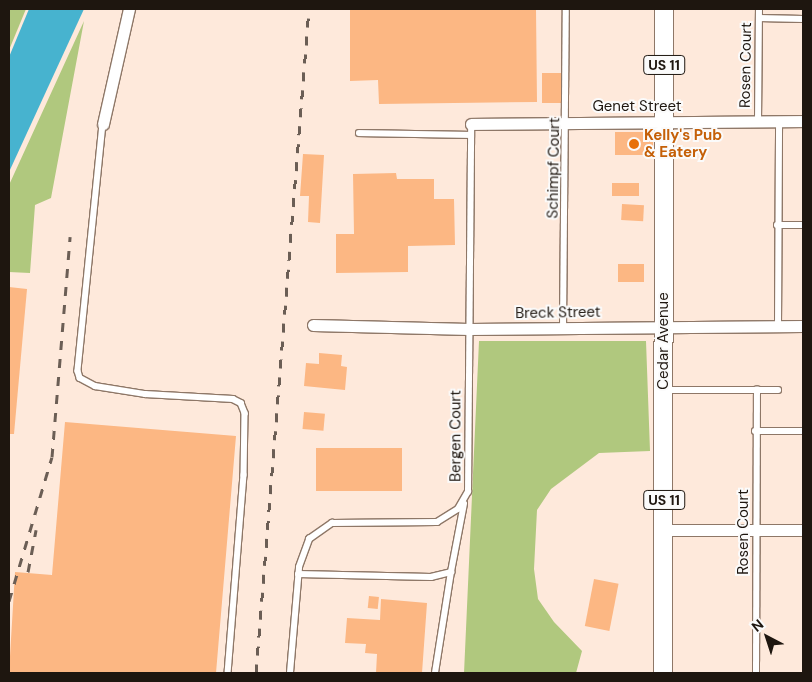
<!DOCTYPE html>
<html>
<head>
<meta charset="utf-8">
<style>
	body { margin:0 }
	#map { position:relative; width:812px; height:682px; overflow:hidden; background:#fee9db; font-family:"DM Sans",sans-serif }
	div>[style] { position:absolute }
	.green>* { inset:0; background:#b0c87e }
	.water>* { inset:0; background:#47b3cf }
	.building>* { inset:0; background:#fcb783; transform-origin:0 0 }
	.roads { filter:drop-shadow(1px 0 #8e7767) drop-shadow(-1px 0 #8e7767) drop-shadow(0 1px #8e7767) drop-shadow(0 -1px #8e7767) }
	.lane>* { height:5.5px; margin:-2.75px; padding:0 2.75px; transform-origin:2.75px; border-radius:2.75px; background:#fff }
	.street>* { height:11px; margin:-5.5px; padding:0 5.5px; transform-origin:5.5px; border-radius:5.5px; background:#fff }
	.primary>* { height:18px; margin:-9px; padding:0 9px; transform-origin:9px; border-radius:9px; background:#fff }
	.rail>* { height:3px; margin-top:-1.5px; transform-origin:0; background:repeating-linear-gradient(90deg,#6b5e55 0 9px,transparent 0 18px) }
	.dots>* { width:14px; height:14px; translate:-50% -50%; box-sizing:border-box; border:2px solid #fbfbfb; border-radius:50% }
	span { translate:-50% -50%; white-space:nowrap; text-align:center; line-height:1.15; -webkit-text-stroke:4px #fbfbfb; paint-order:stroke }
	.shield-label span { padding:1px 4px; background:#fbfbfb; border:1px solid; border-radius:4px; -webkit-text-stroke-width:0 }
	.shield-label { font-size:14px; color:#1e160f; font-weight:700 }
	.street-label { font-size:15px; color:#1e160f }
	.food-label { font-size:15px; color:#c56008; font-weight:700 }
	.left { translate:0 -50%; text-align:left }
	.frame { position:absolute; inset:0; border:10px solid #1e160f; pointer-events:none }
	.north { position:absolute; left:742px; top:612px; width:50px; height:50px; -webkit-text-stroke:4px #fbfbfb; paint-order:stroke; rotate:320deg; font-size:14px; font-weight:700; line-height:20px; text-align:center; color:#1e160f }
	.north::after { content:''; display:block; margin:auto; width:18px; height:22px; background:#1e160f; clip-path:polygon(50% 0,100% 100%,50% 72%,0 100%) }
</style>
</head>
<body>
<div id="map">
	<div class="green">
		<i style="clip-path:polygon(9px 9px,26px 9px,9px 50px)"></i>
		<i style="clip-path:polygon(84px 21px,51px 198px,35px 205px,30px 273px,9px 272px,9px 185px)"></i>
		<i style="clip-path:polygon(479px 341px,646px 341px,650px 451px,599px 453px,551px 489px,537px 510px,534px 569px,538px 599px,554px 622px,582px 651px,576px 673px,464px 673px)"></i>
	</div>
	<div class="water">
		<i style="clip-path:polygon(29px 9px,84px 9px,9px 172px,9px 57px)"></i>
	</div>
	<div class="building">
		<i style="clip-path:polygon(350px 9px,536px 9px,537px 102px,379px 104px,378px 80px,350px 81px)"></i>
		<i style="left:542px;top:73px;width:20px;height:30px"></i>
		<i style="left:615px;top:132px;width:38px;height:23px"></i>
		<i style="clip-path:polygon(303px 154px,324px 155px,320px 223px,308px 222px,309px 196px,300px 196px)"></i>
		<i style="clip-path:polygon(396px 173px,397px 179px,434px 179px,434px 199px,454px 199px,455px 245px,408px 246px,408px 272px,336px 273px,336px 234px,354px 234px,353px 174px)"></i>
		<i style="left:639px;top:183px;width:13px;height:27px;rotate:90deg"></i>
		<i style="left:622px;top:204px;width:22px;height:16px;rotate:3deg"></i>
		<i style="left:618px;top:264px;width:26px;height:18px"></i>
		<i style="clip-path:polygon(9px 287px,27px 289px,14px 434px,9px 434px)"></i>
		<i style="clip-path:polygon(319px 353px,342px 355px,341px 366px,347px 367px,345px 390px,304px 386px,306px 363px,319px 364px)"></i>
		<i style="left:304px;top:412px;width:21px;height:17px;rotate:5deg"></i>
		<i style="clip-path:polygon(65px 422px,236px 436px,216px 673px,9px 673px,15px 572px,52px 575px)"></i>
		<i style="left:316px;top:448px;width:86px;height:43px"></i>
		<i style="left:594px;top:579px;width:25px;height:48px;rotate:11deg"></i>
		<i style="left:369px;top:596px;width:10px;height:12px;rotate:6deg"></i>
		<i style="clip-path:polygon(381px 599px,427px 603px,422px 673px,376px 673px,377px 654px,365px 653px,366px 644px,345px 643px,347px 618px,380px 620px)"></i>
	</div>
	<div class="roads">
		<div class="lane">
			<i style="left:759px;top:18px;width:44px;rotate:1.3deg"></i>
			<i style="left:758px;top:122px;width:113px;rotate:-89.5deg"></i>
			<i style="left:103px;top:124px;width:248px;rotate:95.8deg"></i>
			<i style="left:78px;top:371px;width:7px;rotate:74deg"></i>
			<i style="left:80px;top:378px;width:17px;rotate:28deg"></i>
			<i style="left:95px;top:386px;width:51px;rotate:9.1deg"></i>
			<i style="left:145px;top:394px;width:88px;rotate:3.3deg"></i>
			<i style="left:233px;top:399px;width:9px;rotate:27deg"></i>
			<i style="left:241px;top:403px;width:11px;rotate:68deg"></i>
			<i style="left:245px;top:413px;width:62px;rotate:90.9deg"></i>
			<i style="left:244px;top:475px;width:199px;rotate:94.6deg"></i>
			<i style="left:359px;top:133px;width:112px;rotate:1deg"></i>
			<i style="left:777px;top:225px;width:26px"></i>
			<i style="left:778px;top:326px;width:204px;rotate:-89.7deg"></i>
			<i style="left:563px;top:328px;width:319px;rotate:-89.5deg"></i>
			<i style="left:666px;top:390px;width:112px"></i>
			<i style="left:755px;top:431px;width:48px"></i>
			<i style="left:298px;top:574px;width:133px;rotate:1.3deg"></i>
			<i style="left:431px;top:577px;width:21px;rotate:-14deg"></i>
			<i style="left:451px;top:572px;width:69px;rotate:-79.2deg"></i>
			<i style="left:290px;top:673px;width:106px;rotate:-85.1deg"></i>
			<i style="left:299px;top:567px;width:30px;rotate:-70deg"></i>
			<i style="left:309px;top:539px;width:28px;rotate:-35deg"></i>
			<i style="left:332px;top:523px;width:105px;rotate:-0.5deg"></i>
			<i style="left:437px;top:522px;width:25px;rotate:-32deg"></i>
			<i style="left:458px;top:509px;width:20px;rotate:-60deg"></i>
			<i style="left:468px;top:492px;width:368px;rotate:-89.5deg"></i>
			<i style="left:435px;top:673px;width:102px;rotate:-81deg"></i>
			<i style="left:756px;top:673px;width:283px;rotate:-89.8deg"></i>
		</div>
		<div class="street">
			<i style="left:103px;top:124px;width:118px;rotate:-77.3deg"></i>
			<i style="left:471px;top:124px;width:332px;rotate:-0.5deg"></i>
			<i style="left:313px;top:325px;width:156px;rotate:1.5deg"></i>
			<i style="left:469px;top:329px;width:334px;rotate:-0.5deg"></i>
			<i style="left:664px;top:530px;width:139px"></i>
		</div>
		<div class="primary">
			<i style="left:663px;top:673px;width:664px;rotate:-89.91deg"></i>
		</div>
	</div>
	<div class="rail">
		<i style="left:28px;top:572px;width:43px;rotate:-79.2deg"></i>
		<i style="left:9px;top:601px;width:150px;rotate:-73.4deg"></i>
		<i style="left:52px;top:457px;width:221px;rotate:-85.3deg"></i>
		<i style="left:256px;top:673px;width:666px;rotate:-85.44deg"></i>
	</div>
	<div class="dots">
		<i style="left:634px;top:144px;background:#e8710a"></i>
	</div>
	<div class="shield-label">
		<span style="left:664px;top:65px">US 11</span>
		<span style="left:664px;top:500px">US 11</span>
	</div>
	<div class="street-label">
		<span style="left:746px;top:65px;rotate:-89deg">Rosen Court</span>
		<span style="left:637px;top:107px">Genet Street</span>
		<span style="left:554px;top:168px;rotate:-89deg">Schimpf Court</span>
		<span style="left:558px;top:313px;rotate:-1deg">Breck Street</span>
		<span style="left:664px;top:341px;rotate:-90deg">Cedar Avenue</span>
		<span style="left:456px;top:436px;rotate:-90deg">Bergen Court</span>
		<span style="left:744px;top:532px;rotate:-90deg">Rosen Court</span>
	</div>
	<div class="food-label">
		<span class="left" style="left:644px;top:144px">Kelly's Pub<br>&amp; Eatery</span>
	</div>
	<div class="frame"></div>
	<div class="north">N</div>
</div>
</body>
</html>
